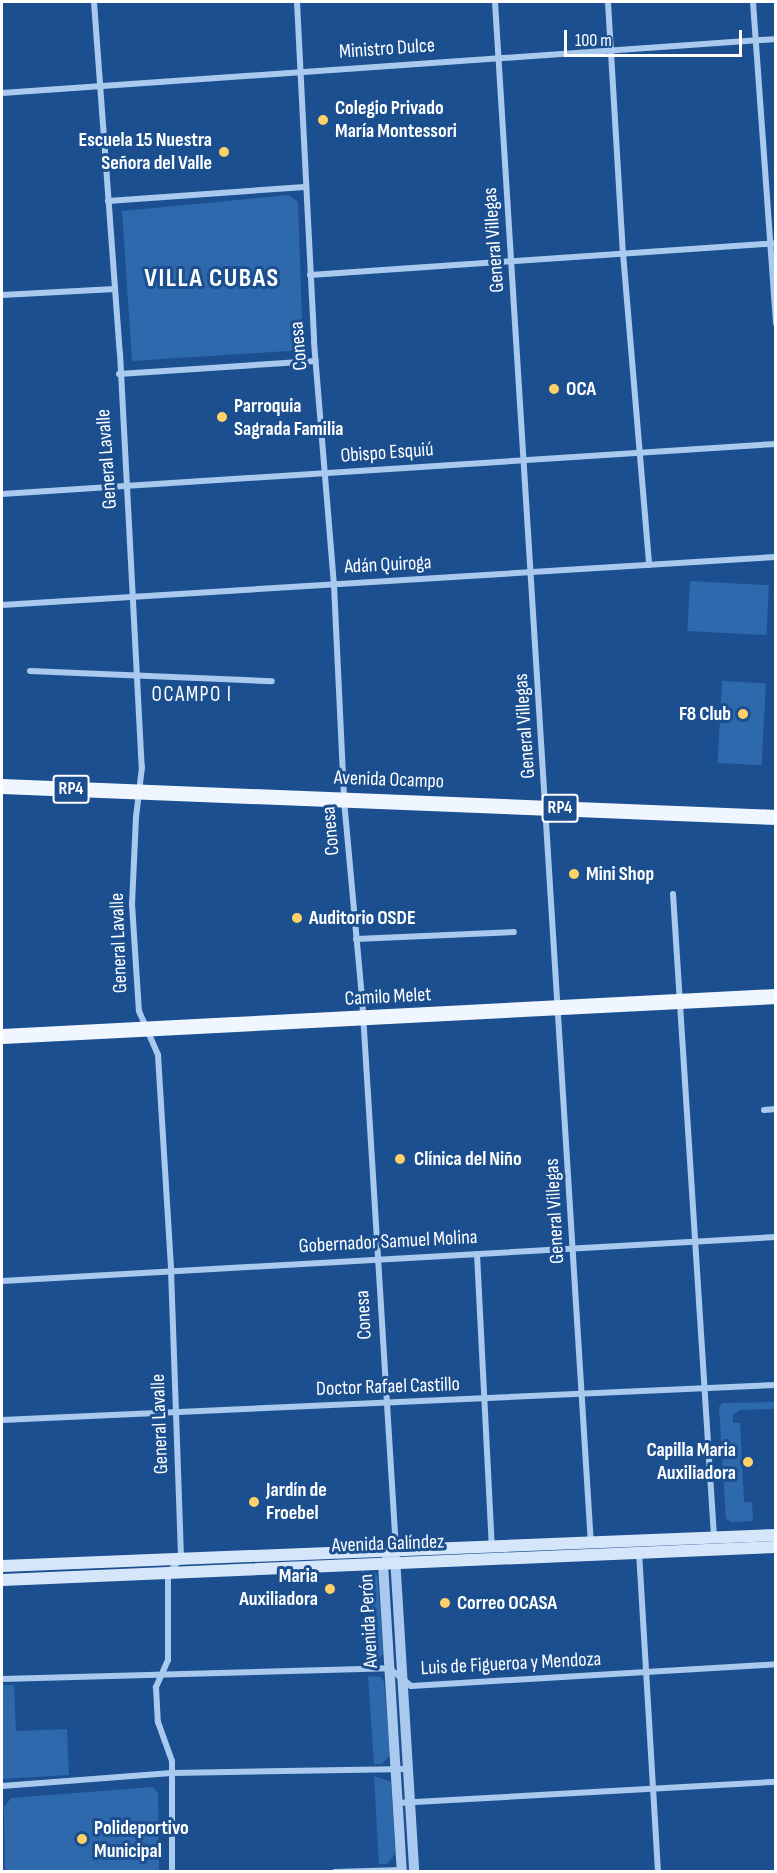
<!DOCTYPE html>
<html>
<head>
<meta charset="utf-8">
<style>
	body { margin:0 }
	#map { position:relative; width:777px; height:1873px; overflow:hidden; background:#1b4f8f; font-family:"Sofia Sans Condensed",sans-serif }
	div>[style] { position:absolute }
	.green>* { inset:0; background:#2e69ad; transform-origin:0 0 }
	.minor>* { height:6px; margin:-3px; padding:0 3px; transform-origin:3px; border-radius:3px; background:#a9c9ee }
	.tertiary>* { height:10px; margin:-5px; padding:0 5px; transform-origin:5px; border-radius:5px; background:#a9c9ee }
	.secondary>* { height:12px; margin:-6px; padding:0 6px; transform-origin:6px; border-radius:6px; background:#d6e6fa }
	.primary>* { height:15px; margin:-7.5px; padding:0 7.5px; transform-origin:7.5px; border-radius:7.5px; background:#f0f6ff }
	.dots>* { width:16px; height:16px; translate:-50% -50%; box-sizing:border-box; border:3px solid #1b4f8f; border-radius:50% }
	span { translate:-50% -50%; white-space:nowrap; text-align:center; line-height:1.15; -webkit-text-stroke:6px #1b4f8f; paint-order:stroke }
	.shield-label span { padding:2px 4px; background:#1b4f8f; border:2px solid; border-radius:4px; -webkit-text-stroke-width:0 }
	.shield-label { font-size:18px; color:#fff; font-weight:700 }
	.street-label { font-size:20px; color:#fff }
	.poi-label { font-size:20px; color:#fff; font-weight:700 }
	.left { translate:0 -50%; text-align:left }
	.right { translate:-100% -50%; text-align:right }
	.neighbourhood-label { font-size:21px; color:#fff; letter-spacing:1.5px }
	.district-label { font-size:26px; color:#fff; font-weight:700; letter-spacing:1.5px }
	.frame { position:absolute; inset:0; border:3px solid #fff; pointer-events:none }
	.scale { position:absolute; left:564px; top:30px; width:178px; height:27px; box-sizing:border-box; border:3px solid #fff; border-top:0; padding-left:8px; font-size:18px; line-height:21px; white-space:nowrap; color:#fff; -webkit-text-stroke:4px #1b4f8f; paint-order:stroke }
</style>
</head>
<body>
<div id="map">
	<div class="green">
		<i style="clip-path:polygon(289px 195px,298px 202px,303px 350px,132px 361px,122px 211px)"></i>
		<i style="left:690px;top:581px;width:79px;height:50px;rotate:3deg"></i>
		<i style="left:722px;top:681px;width:44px;height:82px;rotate:3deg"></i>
		<i style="clip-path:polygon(775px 1402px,775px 1409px,740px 1410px,733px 1415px,733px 1423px,740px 1423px,744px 1502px,752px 1502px,753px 1521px,731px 1522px,726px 1519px,719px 1407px,723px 1403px)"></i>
		<i style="clip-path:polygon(362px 1571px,376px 1573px,378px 1578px,383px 1654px,375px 1664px,367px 1664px)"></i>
		<i style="clip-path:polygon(368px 1676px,381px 1677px,384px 1682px,390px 1755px,382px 1764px,374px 1764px)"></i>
		<i style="clip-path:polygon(2px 1685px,14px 1685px,16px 1731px,67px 1729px,69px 1775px,2px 1779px)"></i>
		<i style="clip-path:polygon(374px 1776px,391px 1782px,395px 1854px,387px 1864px,379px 1864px)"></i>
		<i style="clip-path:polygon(153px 1787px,158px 1793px,159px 1871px,5px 1871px,4px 1807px,11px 1798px)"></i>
	</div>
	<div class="minor">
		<i style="left:94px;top:2px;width:352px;rotate:85.8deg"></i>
		<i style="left:120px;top:353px;width:415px;rotate:87deg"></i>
		<i style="left:142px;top:767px;width:50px;rotate:96.8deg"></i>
		<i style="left:136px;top:817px;width:87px;rotate:92.6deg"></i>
		<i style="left:132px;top:904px;width:107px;rotate:86.3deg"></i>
		<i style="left:139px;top:1011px;width:48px;rotate:66.6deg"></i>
		<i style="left:158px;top:1055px;width:215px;rotate:86.5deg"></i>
		<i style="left:171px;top:1270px;width:289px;rotate:88deg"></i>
		<i style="left:181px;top:1559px;width:19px;rotate:133deg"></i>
		<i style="left:168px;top:1573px;width:87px;rotate:90deg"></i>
		<i style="left:168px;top:1660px;width:30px;rotate:114deg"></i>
		<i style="left:156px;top:1687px;width:35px;rotate:87deg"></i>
		<i style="left:158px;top:1722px;width:41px;rotate:70.3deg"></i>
		<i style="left:172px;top:1761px;width:111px;rotate:90deg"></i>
		<i style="left:297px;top:2px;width:340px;rotate:87.1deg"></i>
		<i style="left:314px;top:342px;width:244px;rotate:85.3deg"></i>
		<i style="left:334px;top:585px;width:215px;rotate:87.3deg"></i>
		<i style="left:344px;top:800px;width:198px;rotate:84.8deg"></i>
		<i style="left:362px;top:997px;width:554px;rotate:86.48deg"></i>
		<i style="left:495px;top:2px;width:1544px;rotate:86.44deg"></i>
		<i style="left:608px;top:2px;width:251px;rotate:86.6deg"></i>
		<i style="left:623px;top:253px;width:313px;rotate:85.2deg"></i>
		<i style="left:753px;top:2px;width:322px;rotate:85.9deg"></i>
		<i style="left:2px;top:93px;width:776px;rotate:-3.99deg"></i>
		<i style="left:108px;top:201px;width:197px;rotate:-4.1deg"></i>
		<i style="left:310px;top:275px;width:467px;rotate:-3.9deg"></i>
		<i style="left:2px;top:295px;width:113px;rotate:-3deg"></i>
		<i style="left:119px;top:374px;width:197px;rotate:-3.8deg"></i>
		<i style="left:2px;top:494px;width:776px;rotate:-3.7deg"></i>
		<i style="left:2px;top:605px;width:775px;rotate:-3.55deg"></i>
		<i style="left:30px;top:671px;width:242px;rotate:2.4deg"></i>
		<i style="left:673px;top:894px;width:644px;rotate:86.35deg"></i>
		<i style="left:356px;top:939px;width:158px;rotate:-2.5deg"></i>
		<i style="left:764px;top:1110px;width:12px;rotate:-5deg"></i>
		<i style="left:477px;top:1254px;width:292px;rotate:87.1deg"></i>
		<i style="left:2px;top:1281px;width:775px;rotate:-3.25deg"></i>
		<i style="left:2px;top:1420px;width:775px;rotate:-2.59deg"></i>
		<i style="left:639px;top:1552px;width:321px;rotate:86.6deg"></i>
		<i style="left:2px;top:1679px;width:387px;rotate:-1.6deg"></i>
		<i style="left:389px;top:1668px;width:28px;rotate:39deg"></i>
		<i style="left:411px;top:1686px;width:366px;rotate:-3.4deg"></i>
		<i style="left:2px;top:1786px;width:170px;rotate:-4.4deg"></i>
		<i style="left:172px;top:1773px;width:235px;rotate:-1deg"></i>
		<i style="left:397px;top:1803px;width:380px;rotate:-3.2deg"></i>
		<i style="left:335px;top:1872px;width:67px;rotate:-1.7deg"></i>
	</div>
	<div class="tertiary">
		<i style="left:396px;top:1550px;width:19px;rotate:133deg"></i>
		<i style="left:383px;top:1564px;width:309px;rotate:86.5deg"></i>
		<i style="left:395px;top:1557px;width:316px;rotate:86.5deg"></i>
	</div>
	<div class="secondary">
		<i style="left:2px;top:1566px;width:775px;rotate:-2.29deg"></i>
		<i style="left:2px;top:1580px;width:775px;rotate:-2.44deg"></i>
	</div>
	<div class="primary">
		<i style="left:2px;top:786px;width:775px;rotate:2.29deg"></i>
		<i style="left:2px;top:1036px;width:775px;rotate:-2.96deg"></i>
	</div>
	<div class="dots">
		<i style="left:323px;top:120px;background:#ffd166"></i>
		<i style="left:224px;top:152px;background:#ffd166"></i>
		<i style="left:554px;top:389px;background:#ffd166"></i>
		<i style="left:222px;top:417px;background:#ffd166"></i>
		<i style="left:743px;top:714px;background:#ffd166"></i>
		<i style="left:574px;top:874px;background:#ffd166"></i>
		<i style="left:297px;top:918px;background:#ffd166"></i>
		<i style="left:400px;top:1159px;background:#ffd166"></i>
		<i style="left:748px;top:1462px;background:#ffd166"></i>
		<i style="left:254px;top:1502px;background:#ffd166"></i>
		<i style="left:330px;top:1589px;background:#ffd166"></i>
		<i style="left:445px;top:1603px;background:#ffd166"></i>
		<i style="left:82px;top:1839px;background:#ffd166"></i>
	</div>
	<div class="shield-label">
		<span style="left:71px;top:789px">RP4</span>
		<span style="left:560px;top:808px">RP4</span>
	</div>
	<div class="street-label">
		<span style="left:387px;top:49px;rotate:-4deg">Ministro Dulce</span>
		<span style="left:494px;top:240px;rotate:-94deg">General Villegas</span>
		<span style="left:299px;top:346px;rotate:-95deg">Conesa</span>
		<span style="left:387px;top:453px;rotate:-4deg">Obispo Esquiú</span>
		<span style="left:107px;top:459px;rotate:-94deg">General Lavalle</span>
		<span style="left:388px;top:565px;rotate:-3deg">Adán Quiroga</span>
		<span style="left:525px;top:726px;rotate:-94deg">General Villegas</span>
		<span style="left:389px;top:780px;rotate:2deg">Avenida Ocampo</span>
		<span style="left:331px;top:831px;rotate:-95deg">Conesa</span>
		<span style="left:119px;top:943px;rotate:-92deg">General Lavalle</span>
		<span style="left:388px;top:997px;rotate:-3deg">Camilo Melet</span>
		<span style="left:555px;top:1211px;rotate:-93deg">General Villegas</span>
		<span style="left:388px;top:1242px;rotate:-3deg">Gobernador Samuel Molina</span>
		<span style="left:364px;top:1315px;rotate:-93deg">Conesa</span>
		<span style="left:388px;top:1387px;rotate:-2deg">Doctor Rafael Castillo</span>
		<span style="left:160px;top:1424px;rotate:-92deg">General Lavalle</span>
		<span style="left:388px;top:1544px;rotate:-2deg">Avenida Galíndez</span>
		<span style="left:369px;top:1621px;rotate:-93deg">Avenida Perón</span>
		<span style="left:511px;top:1664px;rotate:-3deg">Luis de Figueroa y Mendoza</span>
	</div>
	<div class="poi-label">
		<span class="left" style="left:335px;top:120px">Colegio Privado<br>María Montessori</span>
		<span class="right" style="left:212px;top:152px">Escuela 15 Nuestra<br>Señora del Valle</span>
		<span class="left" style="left:566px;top:389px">OCA</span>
		<span class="left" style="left:234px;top:418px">Parroquia<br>Sagrada Familia</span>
		<span class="right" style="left:731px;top:714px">F8 Club</span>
		<span class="left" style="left:586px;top:874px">Mini Shop</span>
		<span class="left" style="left:309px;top:918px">Auditorio OSDE</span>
		<span class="left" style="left:414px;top:1159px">Clínica del Niño</span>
		<span class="right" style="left:736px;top:1462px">Capilla Maria<br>Auxiliadora</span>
		<span class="left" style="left:266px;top:1502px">Jardín de<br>Froebel</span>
		<span class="right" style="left:318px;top:1588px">Maria<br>Auxiliadora</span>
		<span class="left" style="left:457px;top:1603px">Correo OCASA</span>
		<span class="left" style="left:94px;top:1840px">Polideportivo<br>Municipal</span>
	</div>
	<div class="neighbourhood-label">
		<span style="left:192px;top:695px">OCAMPO I</span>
	</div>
	<div class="district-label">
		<span style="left:212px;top:279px">VILLA CUBAS</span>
	</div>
	<div class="frame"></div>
	<div class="scale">100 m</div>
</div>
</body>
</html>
